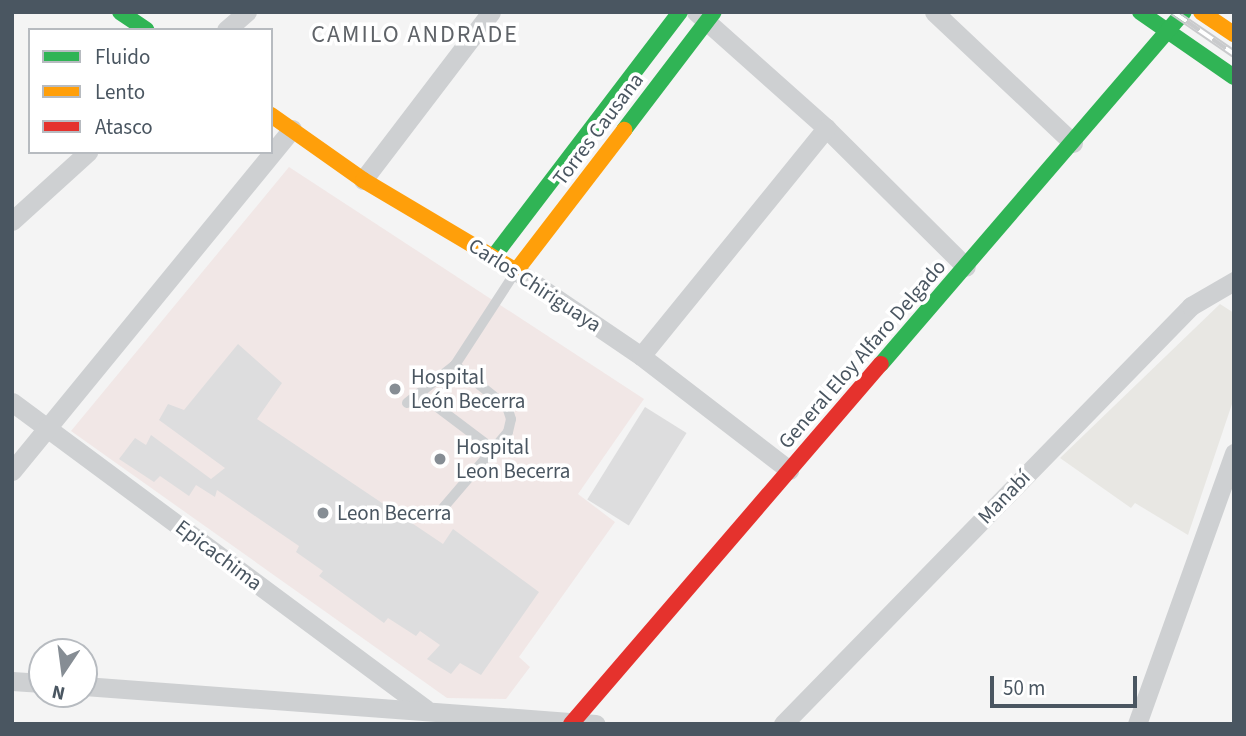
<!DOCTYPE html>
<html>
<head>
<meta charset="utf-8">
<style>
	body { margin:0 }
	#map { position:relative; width:1246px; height:736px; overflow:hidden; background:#f4f4f4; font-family:"Source Sans 3",sans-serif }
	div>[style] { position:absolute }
	.commercial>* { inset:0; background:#e8e7e3 }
	.medical>* { inset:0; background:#f1e7e6 }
	.building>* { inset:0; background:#ddddde; transform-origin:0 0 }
	.lane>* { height:10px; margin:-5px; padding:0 5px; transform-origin:5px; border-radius:5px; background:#ced0d2 }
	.street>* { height:19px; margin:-9.5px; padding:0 9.5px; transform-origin:9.5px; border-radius:9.5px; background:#ced0d2 }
	.fast>* { height:16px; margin:-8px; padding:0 8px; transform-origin:8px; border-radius:8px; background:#30b455 }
	.slow>* { height:16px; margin:-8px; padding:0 8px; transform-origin:8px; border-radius:8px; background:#ff9f0a }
	.jam>* { height:16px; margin:-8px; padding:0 8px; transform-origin:8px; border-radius:8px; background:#e5322d }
	.rail>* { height:8px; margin-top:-4px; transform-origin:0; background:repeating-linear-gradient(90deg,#fff 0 16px,#c9cacc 0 32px); box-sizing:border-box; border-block:2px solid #c9cacc }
	.dots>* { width:19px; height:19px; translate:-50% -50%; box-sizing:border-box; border:4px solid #fff; border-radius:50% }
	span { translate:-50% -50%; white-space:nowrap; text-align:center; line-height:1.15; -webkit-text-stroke:7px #fff; paint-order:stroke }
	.street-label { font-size:21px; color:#4a5661 }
	.poi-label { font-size:21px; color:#4a5661 }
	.left { translate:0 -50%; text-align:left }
	.quarter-label { font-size:24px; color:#5f6368; letter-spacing:2px }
	.frame { position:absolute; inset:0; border:14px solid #4a5661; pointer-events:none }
	.legend { position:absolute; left:28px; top:28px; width:245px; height:126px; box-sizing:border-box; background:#fff; border:2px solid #b7bbc0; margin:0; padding:9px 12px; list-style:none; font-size:21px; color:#4a5661 }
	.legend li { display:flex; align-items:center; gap:14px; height:35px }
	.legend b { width:35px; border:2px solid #b7bbc0 }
	.north { position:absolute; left:28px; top:638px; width:70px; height:70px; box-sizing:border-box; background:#fff; border:2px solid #b7bbc0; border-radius:50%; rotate:193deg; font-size:19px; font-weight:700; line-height:28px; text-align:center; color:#4a5661 }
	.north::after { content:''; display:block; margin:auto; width:24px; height:32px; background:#868d94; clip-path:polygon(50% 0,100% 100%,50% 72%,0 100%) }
	.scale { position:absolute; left:990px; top:676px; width:147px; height:32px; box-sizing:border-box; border:4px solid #4a5661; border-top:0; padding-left:9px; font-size:21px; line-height:24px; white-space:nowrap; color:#4a5661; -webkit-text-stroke:5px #fff; paint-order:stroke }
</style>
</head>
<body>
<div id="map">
	<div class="commercial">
		<i style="clip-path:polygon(1220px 304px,1234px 313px,1234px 398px,1188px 535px,1135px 503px,1131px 508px,1060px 458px)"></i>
	</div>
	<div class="medical">
		<i style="clip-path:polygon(289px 167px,644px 399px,578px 494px,615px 522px,519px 657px,530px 667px,506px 699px,447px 698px,71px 431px)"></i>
	</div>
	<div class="building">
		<i style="clip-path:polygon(238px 344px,282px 383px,257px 419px,443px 544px,453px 529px,539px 592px,481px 675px,460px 663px,451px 674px,427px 659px,440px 645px,420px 631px,416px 636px,388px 618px,384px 623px,319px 576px,323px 571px,296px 552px,299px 546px,217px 490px,215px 497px,196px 485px,189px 496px,160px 476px,154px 482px,119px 459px,135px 438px,146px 445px,151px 435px,211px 479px,225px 468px,159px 420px,168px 404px,184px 410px)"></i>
		<i style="left:645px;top:407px;width:49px;height:109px;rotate:32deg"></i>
	</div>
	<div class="lane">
		<i style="left:420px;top:394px;width:93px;rotate:37.1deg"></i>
		<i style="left:407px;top:403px;width:61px;rotate:-38.4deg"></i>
		<i style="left:455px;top:365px;width:112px;rotate:-57deg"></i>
		<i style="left:443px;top:508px;width:100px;rotate:-49.5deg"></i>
		<i style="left:508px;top:432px;width:13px;rotate:-77deg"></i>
		<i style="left:511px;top:419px;width:13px;rotate:-108deg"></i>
		<i style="left:507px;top:407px;width:67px;rotate:-141.1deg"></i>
	</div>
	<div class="street">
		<i style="left:696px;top:12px;width:174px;rotate:41.7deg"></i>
		<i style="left:826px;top:128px;width:197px;rotate:44.8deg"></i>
		<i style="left:934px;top:12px;width:191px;rotate:43.3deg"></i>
		<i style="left:226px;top:30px;width:28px;rotate:-41deg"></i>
		<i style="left:363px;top:180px;width:211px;rotate:-52.7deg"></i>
		<i style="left:12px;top:221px;width:103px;rotate:-42.2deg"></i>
		<i style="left:516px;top:271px;width:151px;rotate:34.2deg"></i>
		<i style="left:641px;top:356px;width:187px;rotate:37.6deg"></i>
		<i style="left:641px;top:356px;width:294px;rotate:-50.9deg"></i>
		<i style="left:12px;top:402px;width:515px;rotate:36.56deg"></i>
		<i style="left:12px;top:471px;width:442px;rotate:-50.7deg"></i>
		<i style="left:12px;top:681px;width:30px;rotate:4deg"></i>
		<i style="left:84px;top:686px;width:513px;rotate:4.24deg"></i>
		<i style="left:783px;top:724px;width:584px;rotate:-45.69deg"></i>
		<i style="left:1191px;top:306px;width:50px;rotate:-30.2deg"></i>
		<i style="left:1137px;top:724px;width:288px;rotate:-70.3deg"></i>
	</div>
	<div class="fast">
		<i style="left:120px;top:12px;width:32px;rotate:34deg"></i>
		<i style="left:1140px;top:12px;width:114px;rotate:34.7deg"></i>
		<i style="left:624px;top:130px;width:148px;rotate:-52.7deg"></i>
		<i style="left:494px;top:256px;width:307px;rotate:-52.7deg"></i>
		<i style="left:881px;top:364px;width:464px;rotate:-49.3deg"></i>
	</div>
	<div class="slow">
		<i style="left:1201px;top:12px;width:40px;rotate:34deg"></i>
		<i style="left:271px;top:115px;width:113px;rotate:35.2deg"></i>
		<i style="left:363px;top:180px;width:178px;rotate:30.7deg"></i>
		<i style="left:516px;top:271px;width:178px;rotate:-52.5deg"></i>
	</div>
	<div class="jam">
		<i style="left:571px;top:724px;width:475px;rotate:-49.3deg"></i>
	</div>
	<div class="rail">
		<i style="left:1173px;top:12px;width:74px;rotate:34.5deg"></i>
	</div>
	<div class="dots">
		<i style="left:395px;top:389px;background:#868d94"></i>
		<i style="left:440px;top:459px;background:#868d94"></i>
		<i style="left:323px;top:513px;background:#868d94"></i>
	</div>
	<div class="street-label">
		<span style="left:598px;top:129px;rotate:-53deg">Torres Causana</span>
		<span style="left:535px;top:285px;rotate:33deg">Carlos Chiriguaya</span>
		<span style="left:862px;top:354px;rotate:-49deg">General Eloy Alfaro Delgado</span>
		<span style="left:1004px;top:497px;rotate:-46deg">Manabí</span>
		<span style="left:219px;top:555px;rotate:37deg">Epicachima</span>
	</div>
	<div class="poi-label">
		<span class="left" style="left:411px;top:389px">Hospital<br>León Becerra</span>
		<span class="left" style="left:456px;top:459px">Hospital<br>Leon Becerra</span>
		<span class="left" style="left:337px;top:513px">Leon Becerra</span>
	</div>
	<div class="quarter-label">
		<span style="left:415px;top:35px">CAMILO ANDRADE</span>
	</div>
	<div class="frame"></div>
	<ul class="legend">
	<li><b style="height:9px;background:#30b455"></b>Fluido</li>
	<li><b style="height:9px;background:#ff9f0a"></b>Lento</li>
	<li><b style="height:9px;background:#e5322d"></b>Atasco</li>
	</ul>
	<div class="north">N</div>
	<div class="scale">50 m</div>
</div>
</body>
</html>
